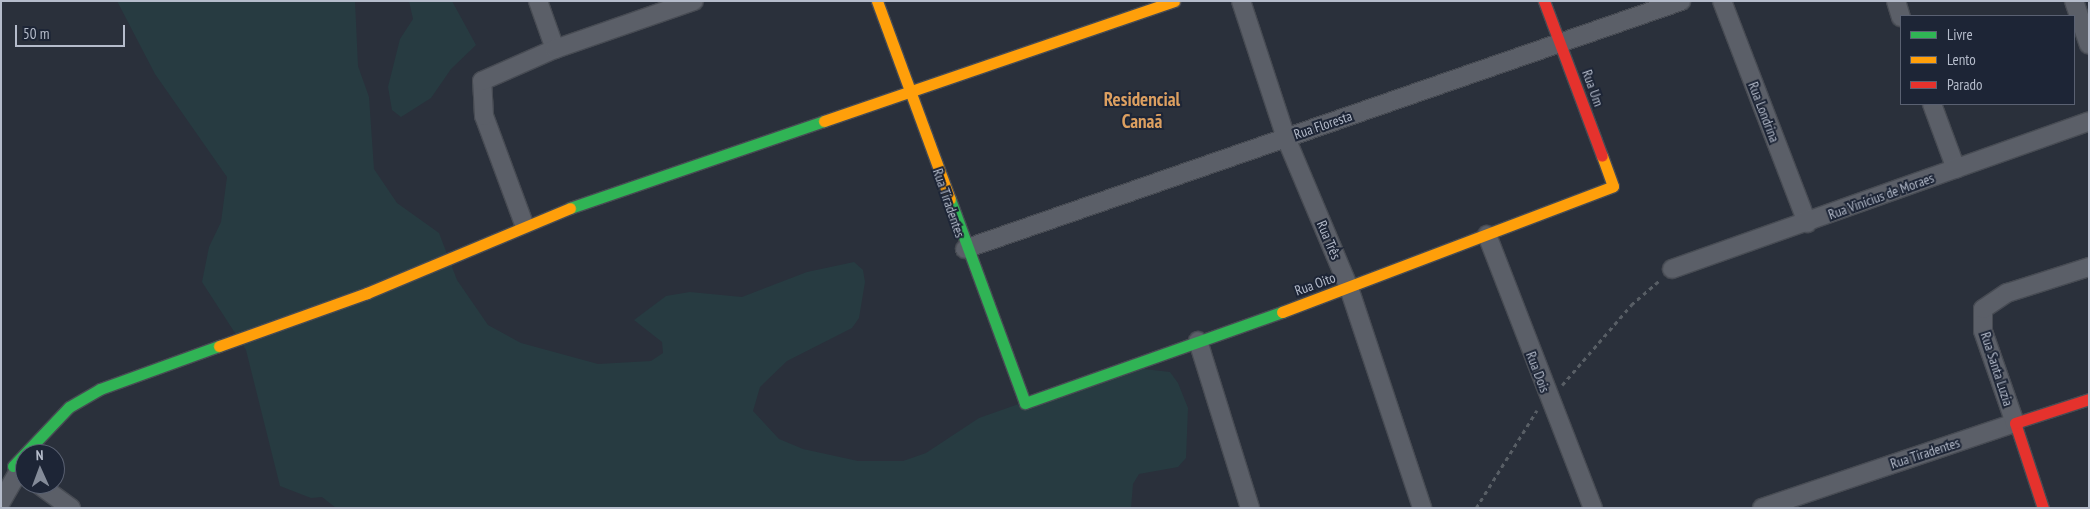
<!DOCTYPE html>
<html>
<head>
<meta charset="utf-8">
<style>
	body { margin:0 }
	#map { position:relative; width:2090px; height:509px; overflow:hidden; background:#2a303b; font-family:"PT Sans Narrow",sans-serif }
	div>[style] { position:absolute }
	.green>* { inset:0; background:#273b41 }
	.path>* { height:2.5px; margin-top:-1.25px; transform-origin:0; background:repeating-linear-gradient(90deg,#585e65 0 4px,transparent 0 8px) }
	.roads { filter:drop-shadow(1px 0 #474b53) drop-shadow(-1px 0 #474b53) drop-shadow(0 1px #474b53) drop-shadow(0 -1px #474b53) }
	.street>* { height:18px; margin:-9px; padding:0 9px; transform-origin:9px; border-radius:9px; background:#5b5f68 }
	.fast>* { height:11px; margin:-5.5px; padding:0 5.5px; transform-origin:5.5px; border-radius:5.5px; background:#30b455 }
	.slow>* { height:11px; margin:-5.5px; padding:0 5.5px; transform-origin:5.5px; border-radius:5.5px; background:#ff9f0a }
	.jam>* { height:11px; margin:-5.5px; padding:0 5.5px; transform-origin:5.5px; border-radius:5.5px; background:#e5322d }
	span { translate:-50% -50%; white-space:nowrap; text-align:center; line-height:1.15; -webkit-text-stroke:4px #1d2536; paint-order:stroke }
	.street-label { font-size:14px; color:#b5bccb }
	.district-label { font-size:19px; color:#dc9f60; font-weight:700 }
	.frame { position:absolute; inset:0; border:2px solid #b5bccb; pointer-events:none }
	.legend { position:absolute; left:1900px; top:15px; width:175px; height:90px; box-sizing:border-box; background:#1d2536; border:1px solid #5a6172; margin:0; padding:6px 9px; list-style:none; font-size:15px; color:#b5bccb }
	.legend li { display:flex; align-items:center; gap:10px; height:25px }
	.legend b { width:25px; border:1px solid #5a6172 }
	.north { position:absolute; left:15px; top:444px; width:50px; height:50px; box-sizing:border-box; background:#1d2536; border:1px solid #5a6172; border-radius:50%; rotate:358deg; font-size:14px; font-weight:700; line-height:20px; text-align:center; color:#b5bccb }
	.north::after { content:''; display:block; margin:auto; width:18px; height:22px; background:#848b99; clip-path:polygon(50% 0,100% 100%,50% 72%,0 100%) }
	.scale { position:absolute; left:15px; top:25px; width:110px; height:22px; box-sizing:border-box; border:2px solid #b5bccb; border-top:0; padding-left:6px; font-size:15px; line-height:18px; white-space:nowrap; color:#b5bccb; -webkit-text-stroke:4px #1d2536; paint-order:stroke }
</style>
</head>
<body>
<div id="map">
	<div class="green">
		<i style="clip-path:polygon(117px 1px,355px 1px,358px 66px,369px 97px,374px 169px,397px 203px,439px 233px,457px 280px,488px 325px,521px 343px,598px 364px,651px 361px,663px 353px,662px 342px,634px 320px,666px 296px,690px 292px,742px 297px,807px 272px,854px 262px,863px 270px,865px 282px,859px 318px,852px 328px,787px 361px,760px 387px,753px 411px,779px 439px,803px 449px,858px 461px,903px 461px,926px 453px,979px 418px,1114px 370px,1144px 369px,1170px 372px,1178px 383px,1188px 408px,1186px 458px,1178px 467px,1139px 474px,1133px 484px,1131px 508px,336px 508px,322px 497px,311px 498px,280px 486px,246px 350px,202px 282px,209px 247px,221px 222px,227px 177px,155px 74px)"></i>
		<i style="clip-path:polygon(409px 1px,452px 1px,476px 45px,451px 69px,431px 98px,401px 117px,392px 110px,388px 87px,400px 39px,413px 19px)"></i>
	</div>
	<div class="path">
		<i style="left:1562px;top:385px;width:106px;rotate:-49.2deg"></i>
		<i style="left:1631px;top:305px;width:38px;rotate:-41deg"></i>
		<i style="left:1476px;top:508px;width:115px;rotate:-58.1deg"></i>
	</div>
	<div class="roads">
		<div class="street">
			<i style="left:538px;top:1px;width:51px;rotate:70.5deg"></i>
			<i style="left:1241px;top:1px;width:144px;rotate:71.8deg"></i>
			<i style="left:1286px;top:138px;width:163px;rotate:67.2deg"></i>
			<i style="left:1349px;top:288px;width:232px;rotate:71.6deg"></i>
			<i style="left:1722px;top:1px;width:238px;rotate:69deg"></i>
			<i style="left:1896px;top:1px;width:17px;rotate:73deg"></i>
			<i style="left:2074px;top:1px;width:46px;rotate:71.2deg"></i>
			<i style="left:1932px;top:104px;width:69px;rotate:69.7deg"></i>
			<i style="left:524px;top:224px;width:115px;rotate:-110.3deg"></i>
			<i style="left:484px;top:116px;width:35px;rotate:-93deg"></i>
			<i style="left:482px;top:81px;width:80px;rotate:-23.7deg"></i>
			<i style="left:555px;top:49px;width:147px;rotate:-19.1deg"></i>
			<i style="left:1487px;top:235px;width:293px;rotate:68.8deg"></i>
			<i style="left:965px;top:249px;width:758px;rotate:-19.1deg"></i>
			<i style="left:1672px;top:269px;width:442px;rotate:-19.5deg"></i>
			<i style="left:1198px;top:341px;width:175px;rotate:72.7deg"></i>
			<i style="left:38px;top:484px;width:41px;rotate:36deg"></i>
			<i style="left:1px;top:502px;width:36px;rotate:-60deg"></i>
			<i style="left:1762px;top:508px;width:267px;rotate:-18.6deg"></i>
			<i style="left:2015px;top:423px;width:97px;rotate:-109.2deg"></i>
			<i style="left:1983px;top:331px;width:22px;rotate:-90deg"></i>
			<i style="left:1983px;top:309px;width:29px;rotate:-34deg"></i>
			<i style="left:2007px;top:293px;width:86px;rotate:-17.6deg"></i>
		</div>
		<div class="fast">
			<i style="left:950px;top:199px;width:217px;rotate:69.8deg"></i>
			<i style="left:1025px;top:403px;width:273px;rotate:-19.5deg"></i>
			<i style="left:570px;top:208px;width:268px;rotate:-18.9deg"></i>
			<i style="left:13px;top:466px;width:81px;rotate:-46.5deg"></i>
			<i style="left:69px;top:407px;width:36px;rotate:-30deg"></i>
			<i style="left:100px;top:389px;width:127px;rotate:-19.9deg"></i>
		</div>
		<div class="slow">
			<i style="left:877px;top:1px;width:211px;rotate:69.8deg"></i>
			<i style="left:824px;top:121px;width:370px;rotate:-18.9deg"></i>
			<i style="left:1282px;top:312px;width:354px;rotate:-20.8deg"></i>
			<i style="left:1613px;top:186px;width:32px;rotate:-110deg"></i>
			<i style="left:219px;top:346px;width:157px;rotate:-19.7deg"></i>
			<i style="left:367px;top:293px;width:220px;rotate:-22.7deg"></i>
		</div>
		<div class="jam">
			<i style="left:1544px;top:1px;width:165px;rotate:69.5deg"></i>
			<i style="left:2043px;top:508px;width:89px;rotate:-108.2deg"></i>
			<i style="left:2015px;top:423px;width:78px;rotate:-18deg"></i>
		</div>
	</div>
	<div class="street-label">
		<span style="left:1593px;top:88px;rotate:70deg">Rua Um</span>
		<span style="left:1764px;top:112px;rotate:69deg">Rua Londrina</span>
		<span style="left:1323px;top:125px;rotate:-19deg">Rua Floresta</span>
		<span style="left:1881px;top:196px;rotate:-20deg">Rua Vinícius de Moraes</span>
		<span style="left:949px;top:203px;rotate:71deg">Rua Tiradentes</span>
		<span style="left:1329px;top:240px;rotate:67deg">Rua Três</span>
		<span style="left:1315px;top:284px;rotate:-20deg">Rua Oito</span>
		<span style="left:1997px;top:369px;rotate:72deg">Rua Santa Luzia</span>
		<span style="left:1538px;top:372px;rotate:69deg">Rua Dois</span>
		<span style="left:1925px;top:453px;rotate:-18deg">Rua Tiradentes</span>
	</div>
	<div class="district-label">
		<span style="left:1142px;top:111px">Residencial<br>Canaã</span>
	</div>
	<div class="frame"></div>
	<ul class="legend">
	<li><b style="height:6px;background:#30b455"></b>Livre</li>
	<li><b style="height:6px;background:#ff9f0a"></b>Lento</li>
	<li><b style="height:6px;background:#e5322d"></b>Parado</li>
	</ul>
	<div class="north">N</div>
	<div class="scale">50 m</div>
</div>
</body>
</html>
